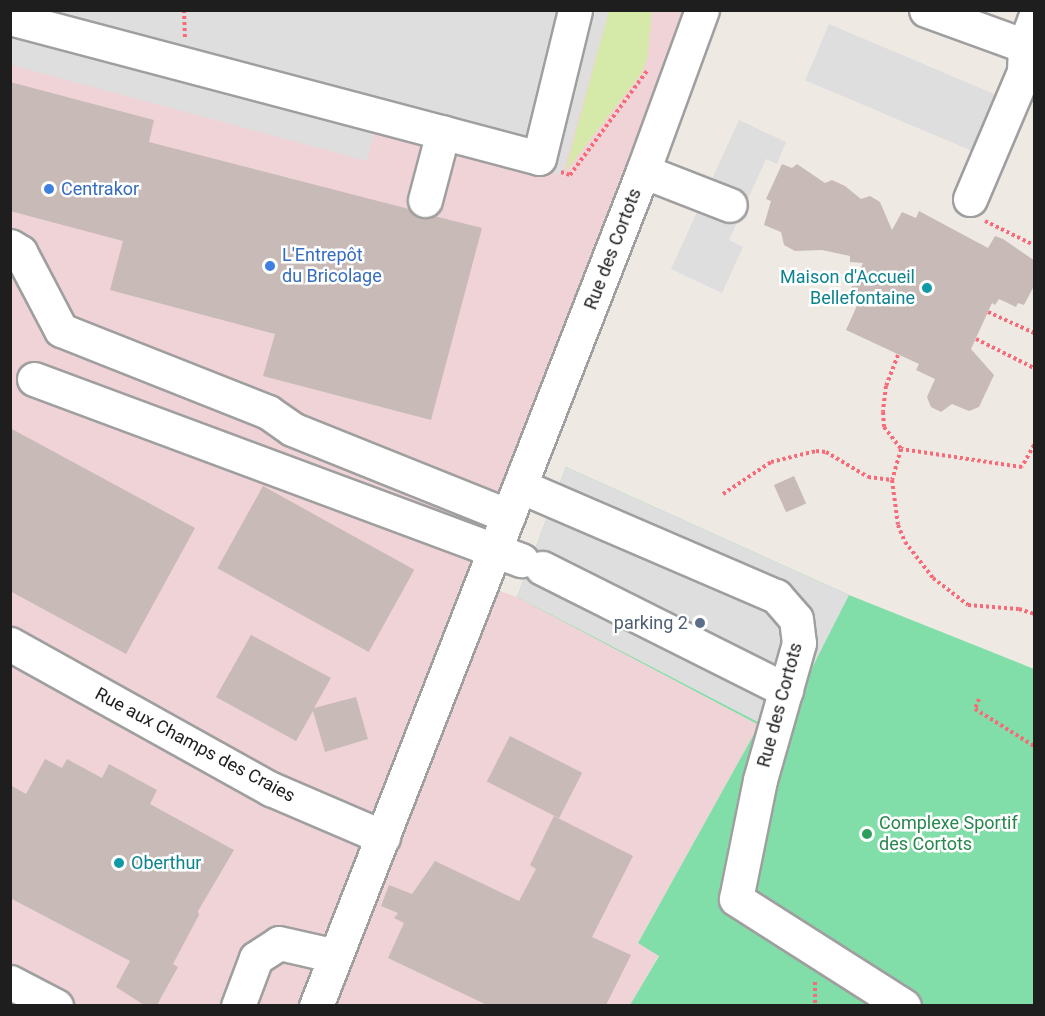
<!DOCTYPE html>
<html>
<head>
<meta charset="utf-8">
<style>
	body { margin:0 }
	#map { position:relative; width:1045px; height:1016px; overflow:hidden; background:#efe9e4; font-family:Roboto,sans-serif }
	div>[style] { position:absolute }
	.commercial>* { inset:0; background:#f0d3d7 }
	.grass>* { inset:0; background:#d5e9a9 }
	.pitch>* { inset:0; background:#82dea8 }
	.parking>* { inset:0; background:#dedede; transform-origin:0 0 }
	.building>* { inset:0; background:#c7bab7; transform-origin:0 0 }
	.path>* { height:4px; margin-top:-2px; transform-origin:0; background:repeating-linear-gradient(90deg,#f96a78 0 3px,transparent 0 6px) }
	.roads { filter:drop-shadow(2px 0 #9f9f9f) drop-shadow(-2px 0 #9f9f9f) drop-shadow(0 2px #9f9f9f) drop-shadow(0 -2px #9f9f9f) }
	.minor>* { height:33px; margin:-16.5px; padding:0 16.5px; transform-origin:16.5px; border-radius:16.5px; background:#fff }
	.dots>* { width:16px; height:16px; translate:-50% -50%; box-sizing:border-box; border:3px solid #fff; border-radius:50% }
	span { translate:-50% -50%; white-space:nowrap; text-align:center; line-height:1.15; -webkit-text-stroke:5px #fff; paint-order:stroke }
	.shop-label { font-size:18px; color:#366cbe }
	.left { translate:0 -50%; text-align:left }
	.street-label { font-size:18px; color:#1e1e1e }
	.culture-label { font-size:18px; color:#0d838f }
	.right { translate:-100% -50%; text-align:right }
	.service-label { font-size:18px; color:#4e5e75 }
	.leisure-label { font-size:18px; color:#27864d }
	.frame { position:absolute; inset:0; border:12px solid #1e1e1e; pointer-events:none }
</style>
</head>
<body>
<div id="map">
	<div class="commercial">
		<i style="clip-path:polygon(10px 11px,686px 11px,468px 580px,517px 597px,759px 725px,638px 943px,659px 955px,630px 1005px,11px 1005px)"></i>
	</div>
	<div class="grass">
		<i style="clip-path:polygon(609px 11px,652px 11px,647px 59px,641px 74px,565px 172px)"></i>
	</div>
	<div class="pitch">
		<i style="clip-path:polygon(566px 467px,849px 595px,1034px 669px,1034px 1005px,630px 1005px,659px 956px,638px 943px,759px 725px,517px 597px)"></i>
	</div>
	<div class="parking">
		<i style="clip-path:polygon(10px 11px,609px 11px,562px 175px,376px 126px,367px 161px,11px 65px)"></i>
		<i style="left:829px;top:24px;width:189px;height:61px;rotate:23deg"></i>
		<i style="clip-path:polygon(739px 120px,786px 142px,777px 164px,766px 159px,729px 240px,743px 247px,722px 293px,671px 269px)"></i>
		<i style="clip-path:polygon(566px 467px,849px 595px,779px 733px,517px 597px)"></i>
	</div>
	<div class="building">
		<i style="clip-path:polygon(10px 82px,154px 120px,149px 142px,409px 209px,421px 218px,434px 216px,482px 228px,431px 420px,263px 376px,275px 334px,110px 290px,123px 241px,10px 211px)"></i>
		<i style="clip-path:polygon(782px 164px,792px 168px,797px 164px,825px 183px,832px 180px,845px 186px,861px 199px,870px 196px,880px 202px,892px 230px,902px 212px,916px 218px,919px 211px,988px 248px,995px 236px,1003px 239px,1035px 261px,1035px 284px,1024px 305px,1018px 303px,1016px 307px,999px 299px,995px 305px,992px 303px,971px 349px,994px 375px,979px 407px,969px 411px,952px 404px,941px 412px,931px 407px,927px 397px,935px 379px,916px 370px,919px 364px,846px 330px,860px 299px,849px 293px,863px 263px,850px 262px,850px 256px,822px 250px,795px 251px,784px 245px,781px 232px,764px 225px,771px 201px,766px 199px)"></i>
		<i style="clip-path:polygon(10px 428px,195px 528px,126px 654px,10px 591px)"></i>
		<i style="left:794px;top:476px;width:30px;height:22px;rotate:66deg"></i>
		<i style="left:263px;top:486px;width:173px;height:94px;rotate:29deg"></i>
		<i style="clip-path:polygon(251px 635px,331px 678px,314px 708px,356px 697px,368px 739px,325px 752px,313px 711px,296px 741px,216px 697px)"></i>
		<i style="left:510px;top:736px;width:81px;height:51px;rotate:27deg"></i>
		<i style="clip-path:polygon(45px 759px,62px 768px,67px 759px,102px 778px,109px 764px,157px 790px,150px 804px,234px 850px,198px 911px,199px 915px,173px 964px,178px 967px,157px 1005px,144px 1005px,116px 987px,130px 961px,10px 898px,10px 785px,26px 794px)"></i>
		<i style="clip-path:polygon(554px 816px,633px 856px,592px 937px,631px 955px,606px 1005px,487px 1005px,388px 958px,404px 923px,394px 918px,398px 913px,381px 906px,389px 885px,412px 894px,435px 861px,519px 901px,536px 869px,530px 865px)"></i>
	</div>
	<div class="path">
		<i style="left:184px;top:10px;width:27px;rotate:88deg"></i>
		<i style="left:561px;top:172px;width:9px;rotate:18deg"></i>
		<i style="left:570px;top:175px;width:129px;rotate:-53.5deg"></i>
		<i style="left:985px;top:221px;width:55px;rotate:26.1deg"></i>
		<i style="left:988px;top:312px;width:51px;rotate:24.5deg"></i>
		<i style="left:976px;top:339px;width:65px;rotate:26.6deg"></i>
		<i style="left:898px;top:355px;width:33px;rotate:111deg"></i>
		<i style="left:886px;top:386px;width:26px;rotate:97deg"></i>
		<i style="left:883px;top:412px;width:15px;rotate:86deg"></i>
		<i style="left:884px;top:427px;width:28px;rotate:52deg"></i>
		<i style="left:1034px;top:445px;width:25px;rotate:119deg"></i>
		<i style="left:1022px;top:467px;width:122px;rotate:-171.5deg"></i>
		<i style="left:901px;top:449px;width:32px;rotate:106deg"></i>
		<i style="left:892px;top:480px;width:45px;rotate:82.4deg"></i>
		<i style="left:898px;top:525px;width:18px;rotate:68deg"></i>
		<i style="left:905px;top:542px;width:46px;rotate:52.1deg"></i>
		<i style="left:933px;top:578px;width:44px;rotate:37.6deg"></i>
		<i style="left:968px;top:605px;width:51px;rotate:4.5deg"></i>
		<i style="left:1019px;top:609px;width:16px;rotate:18deg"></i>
		<i style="left:723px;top:494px;width:58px;rotate:-33.7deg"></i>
		<i style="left:771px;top:462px;width:46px;rotate:-13.7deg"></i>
		<i style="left:816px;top:451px;width:10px;rotate:6deg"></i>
		<i style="left:826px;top:452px;width:49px;rotate:30.8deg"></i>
		<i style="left:868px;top:477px;width:24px;rotate:7deg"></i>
		<i style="left:979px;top:699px;width:11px;rotate:112deg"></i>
		<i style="left:975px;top:709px;width:70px;rotate:32.1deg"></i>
		<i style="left:815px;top:982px;width:24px;rotate:90deg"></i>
	</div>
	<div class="roads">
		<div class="minor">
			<i style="left:926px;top:10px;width:115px;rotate:19.9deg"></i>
			<i style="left:10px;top:18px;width:547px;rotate:14.82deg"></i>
			<i style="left:539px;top:158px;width:152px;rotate:-76.3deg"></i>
			<i style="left:643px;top:171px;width:93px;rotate:21.3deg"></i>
			<i style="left:970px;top:199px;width:138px;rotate:-67deg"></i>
			<i style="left:1024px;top:72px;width:27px;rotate:-88deg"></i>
			<i style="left:1025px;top:45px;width:27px;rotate:-70deg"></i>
			<i style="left:425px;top:200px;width:70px;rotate:-75.2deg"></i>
			<i style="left:10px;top:246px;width:12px;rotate:31deg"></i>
			<i style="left:20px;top:252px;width:88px;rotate:62.3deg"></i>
			<i style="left:61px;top:330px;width:223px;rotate:21.6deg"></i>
			<i style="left:268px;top:412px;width:29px;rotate:35deg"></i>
			<i style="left:292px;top:429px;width:233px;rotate:21.9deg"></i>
			<i style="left:34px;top:379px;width:520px;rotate:20.39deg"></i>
			<i style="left:520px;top:486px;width:279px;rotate:23.3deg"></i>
			<i style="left:776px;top:596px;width:30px;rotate:49deg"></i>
			<i style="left:796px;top:619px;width:24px;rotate:83deg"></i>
			<i style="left:799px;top:643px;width:142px;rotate:105.9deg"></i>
			<i style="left:760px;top:780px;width:121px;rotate:101.4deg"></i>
			<i style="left:736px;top:899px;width:199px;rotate:32.5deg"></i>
			<i style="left:542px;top:568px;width:273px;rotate:26.6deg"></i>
			<i style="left:10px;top:644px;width:299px;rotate:29.1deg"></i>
			<i style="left:271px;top:789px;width:122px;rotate:23.2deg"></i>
			<i style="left:10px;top:982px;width:52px;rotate:27.6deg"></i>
			<i style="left:238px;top:1006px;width:51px;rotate:-69.4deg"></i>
			<i style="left:256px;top:958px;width:27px;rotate:-33deg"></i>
			<i style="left:279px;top:943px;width:58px;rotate:12.8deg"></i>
			<i style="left:316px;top:1006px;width:897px;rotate:-68.61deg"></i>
			<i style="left:643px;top:171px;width:171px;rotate:-69.9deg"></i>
		</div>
	</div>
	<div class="dots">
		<i style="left:49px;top:189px;background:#3f7fe0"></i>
		<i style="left:270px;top:266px;background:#3f7fe0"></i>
		<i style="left:927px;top:288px;background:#0f9aa8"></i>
		<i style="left:700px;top:623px;background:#5c6f8a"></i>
		<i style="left:867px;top:834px;background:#2e9e5b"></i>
		<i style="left:119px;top:863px;background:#0f9aa8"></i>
	</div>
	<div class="shop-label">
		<span class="left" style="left:61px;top:189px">Centrakor</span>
		<span class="left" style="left:282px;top:266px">L'Entrepôt<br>du Bricolage</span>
	</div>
	<div class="street-label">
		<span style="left:613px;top:249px;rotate:-69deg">Rue des Cortots</span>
		<span style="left:780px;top:705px;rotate:-75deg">Rue des Cortots</span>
		<span style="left:195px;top:745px;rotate:28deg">Rue aux Champs des Craies</span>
	</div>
	<div class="culture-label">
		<span class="right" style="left:915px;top:288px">Maison d'Accueil<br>Bellefontaine</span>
		<span class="left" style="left:131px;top:863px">Oberthur</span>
	</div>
	<div class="service-label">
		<span class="right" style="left:688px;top:623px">parking 2</span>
	</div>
	<div class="leisure-label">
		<span class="left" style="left:879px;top:834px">Complexe Sportif<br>des Cortots</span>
	</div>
	<div class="frame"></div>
</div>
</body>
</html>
